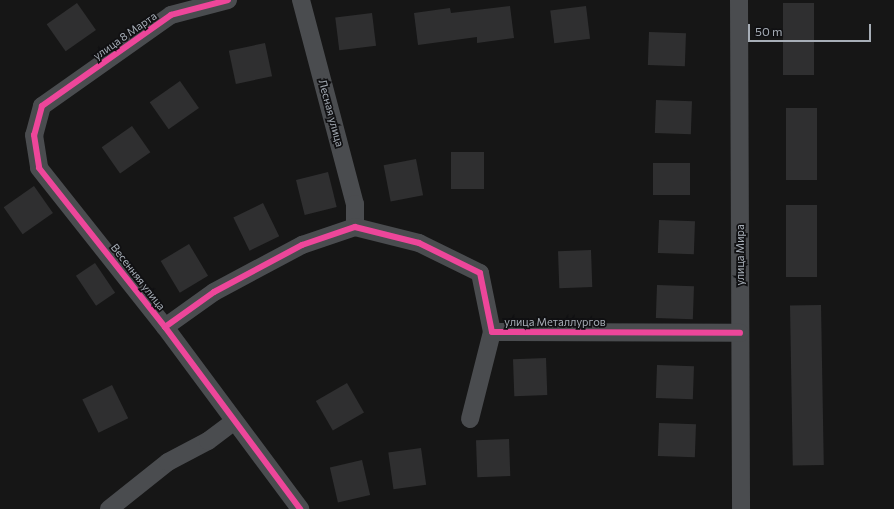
<!DOCTYPE html>
<html>
<head>
<meta charset="utf-8">
<style>
	body { margin:0 }
	#map { position:relative; width:894px; height:509px; overflow:hidden; background:#161616; font-family:Commissioner,sans-serif }
	div>[style] { position:absolute }
	.building>* { inset:0; background:#2f2f30; transform-origin:0 0 }
	.minor>* { height:18px; margin:-9px; padding:0 9px; transform-origin:9px; border-radius:9px; background:#4a4c4f }
	.cycleway>* { height:6px; margin:-3px; padding:0 3px; transform-origin:3px; border-radius:3px; background:#ed469a }
	span { translate:-50% -50%; white-space:nowrap; text-align:center; line-height:1.15; -webkit-text-stroke:3.5px #101012; paint-order:stroke }
	.street-label { font-size:11px; color:#a7aeb7 }
	.scale { position:absolute; left:748px; top:24px; width:123px; height:18px; box-sizing:border-box; border:2px solid #a7aeb7; border-top:0; padding-left:5px; font-size:12px; line-height:14px; white-space:nowrap; color:#a7aeb7; -webkit-text-stroke:3px #101012; paint-order:stroke }
</style>
</head>
<body>
<div id="map">
	<div class="building">
		<i style="left:77px;top:3px;width:33px;height:37px;rotate:55deg"></i>
		<i style="left:783px;top:3px;width:31px;height:72px"></i>
		<i style="clip-path:polygon(510px 6px,514px 38px,477px 43px,477px 37px,418px 45px,414px 13px,450px 8px,451px 13px)"></i>
		<i style="left:586px;top:6px;width:33px;height:36px;rotate:83deg"></i>
		<i style="left:372px;top:13px;width:33px;height:37px;rotate:83deg"></i>
		<i style="left:649px;top:32px;width:37px;height:33px;rotate:2deg"></i>
		<i style="left:265px;top:43px;width:34px;height:37px;rotate:78deg"></i>
		<i style="left:180px;top:81px;width:33px;height:37px;rotate:55deg"></i>
		<i style="left:656px;top:100px;width:36px;height:33px;rotate:2deg"></i>
		<i style="left:786px;top:108px;width:31px;height:72px"></i>
		<i style="left:132px;top:126px;width:32px;height:37px;rotate:55deg"></i>
		<i style="left:484px;top:152px;width:37px;height:33px;rotate:90deg"></i>
		<i style="left:416px;top:159px;width:37px;height:33px;rotate:79deg"></i>
		<i style="left:653px;top:163px;width:37px;height:32px"></i>
		<i style="left:328px;top:172px;width:36px;height:33px;rotate:76deg"></i>
		<i style="left:34px;top:186px;width:33px;height:37px;rotate:55deg"></i>
		<i style="left:263px;top:203px;width:37px;height:33px;rotate:64deg"></i>
		<i style="left:786px;top:205px;width:31px;height:72px"></i>
		<i style="left:659px;top:220px;width:36px;height:33px;rotate:2deg"></i>
		<i style="left:189px;top:244px;width:37px;height:33px;rotate:59deg"></i>
		<i style="left:591px;top:250px;width:37px;height:33px;rotate:88deg"></i>
		<i style="left:95px;top:263px;width:36px;height:23px;rotate:56deg"></i>
		<i style="left:657px;top:285px;width:37px;height:33px;rotate:2deg"></i>
		<i style="left:821px;top:305px;width:160px;height:31px;rotate:89deg"></i>
		<i style="left:546px;top:358px;width:37px;height:33px;rotate:88deg"></i>
		<i style="left:657px;top:365px;width:37px;height:33px;rotate:2deg"></i>
		<i style="left:347px;top:383px;width:34px;height:36px;rotate:60deg"></i>
		<i style="left:112px;top:385px;width:37px;height:33px;rotate:64deg"></i>
		<i style="left:659px;top:423px;width:37px;height:33px;rotate:2deg"></i>
		<i style="left:509px;top:439px;width:37px;height:33px;rotate:88deg"></i>
		<i style="left:421px;top:448px;width:37px;height:33px;rotate:82deg"></i>
		<i style="left:362px;top:460px;width:36px;height:33px;rotate:77deg"></i>
	</div>
	<div class="minor">
		<i style="left:228px;top:0;width:59px;rotate:165.3deg"></i>
		<i style="left:171px;top:15px;width:158px;rotate:144.8deg"></i>
		<i style="left:42px;top:106px;width:30px;rotate:105deg"></i>
		<i style="left:34px;top:135px;width:33px;rotate:81deg"></i>
		<i style="left:39px;top:168px;width:203px;rotate:51.6deg"></i>
		<i style="left:165px;top:327px;width:227px;rotate:53.4deg"></i>
		<i style="left:301px;top:0;width:211px;rotate:75.2deg"></i>
		<i style="left:355px;top:204px;width:23px;rotate:90deg"></i>
		<i style="left:739px;top:0;width:509px;rotate:89.77deg"></i>
		<i style="left:165px;top:327px;width:60px;rotate:-35.5deg"></i>
		<i style="left:214px;top:292px;width:100px;rotate:-28.1deg"></i>
		<i style="left:302px;top:245px;width:56px;rotate:-18.8deg"></i>
		<i style="left:355px;top:227px;width:66px;rotate:14deg"></i>
		<i style="left:419px;top:243px;width:68px;rotate:26.2deg"></i>
		<i style="left:480px;top:273px;width:60px;rotate:78.5deg"></i>
		<i style="left:492px;top:332px;width:248px;rotate:0.2deg"></i>
		<i style="left:470px;top:419px;width:90px;rotate:-75.8deg"></i>
		<i style="left:109px;top:509px;width:75px;rotate:-38.5deg"></i>
		<i style="left:168px;top:462px;width:45px;rotate:-27.7deg"></i>
		<i style="left:208px;top:441px;width:31px;rotate:-37deg"></i>
	</div>
	<div class="cycleway">
		<i style="left:228px;top:0;width:59px;rotate:165.3deg"></i>
		<i style="left:171px;top:15px;width:158px;rotate:144.8deg"></i>
		<i style="left:42px;top:106px;width:30px;rotate:105deg"></i>
		<i style="left:34px;top:135px;width:33px;rotate:81deg"></i>
		<i style="left:39px;top:168px;width:203px;rotate:51.6deg"></i>
		<i style="left:165px;top:327px;width:227px;rotate:53.4deg"></i>
		<i style="left:165px;top:327px;width:60px;rotate:-35.5deg"></i>
		<i style="left:214px;top:292px;width:100px;rotate:-28.1deg"></i>
		<i style="left:302px;top:245px;width:56px;rotate:-18.8deg"></i>
		<i style="left:355px;top:227px;width:66px;rotate:14deg"></i>
		<i style="left:419px;top:243px;width:68px;rotate:26.2deg"></i>
		<i style="left:480px;top:273px;width:60px;rotate:78.5deg"></i>
		<i style="left:492px;top:332px;width:248px;rotate:0.2deg"></i>
	</div>
	<div class="street-label">
		<span style="left:125px;top:36px;rotate:-35deg">улица 8 Марта</span>
		<span style="left:331px;top:113px;rotate:75deg">Лесная улица</span>
		<span style="left:740px;top:255px;rotate:-90deg">улица Мира</span>
		<span style="left:138px;top:277px;rotate:52deg">Весенняя улица</span>
		<span style="left:555px;top:322px">улица Металлургов</span>
	</div>
	<div class="scale">50 m</div>
</div>
</body>
</html>
